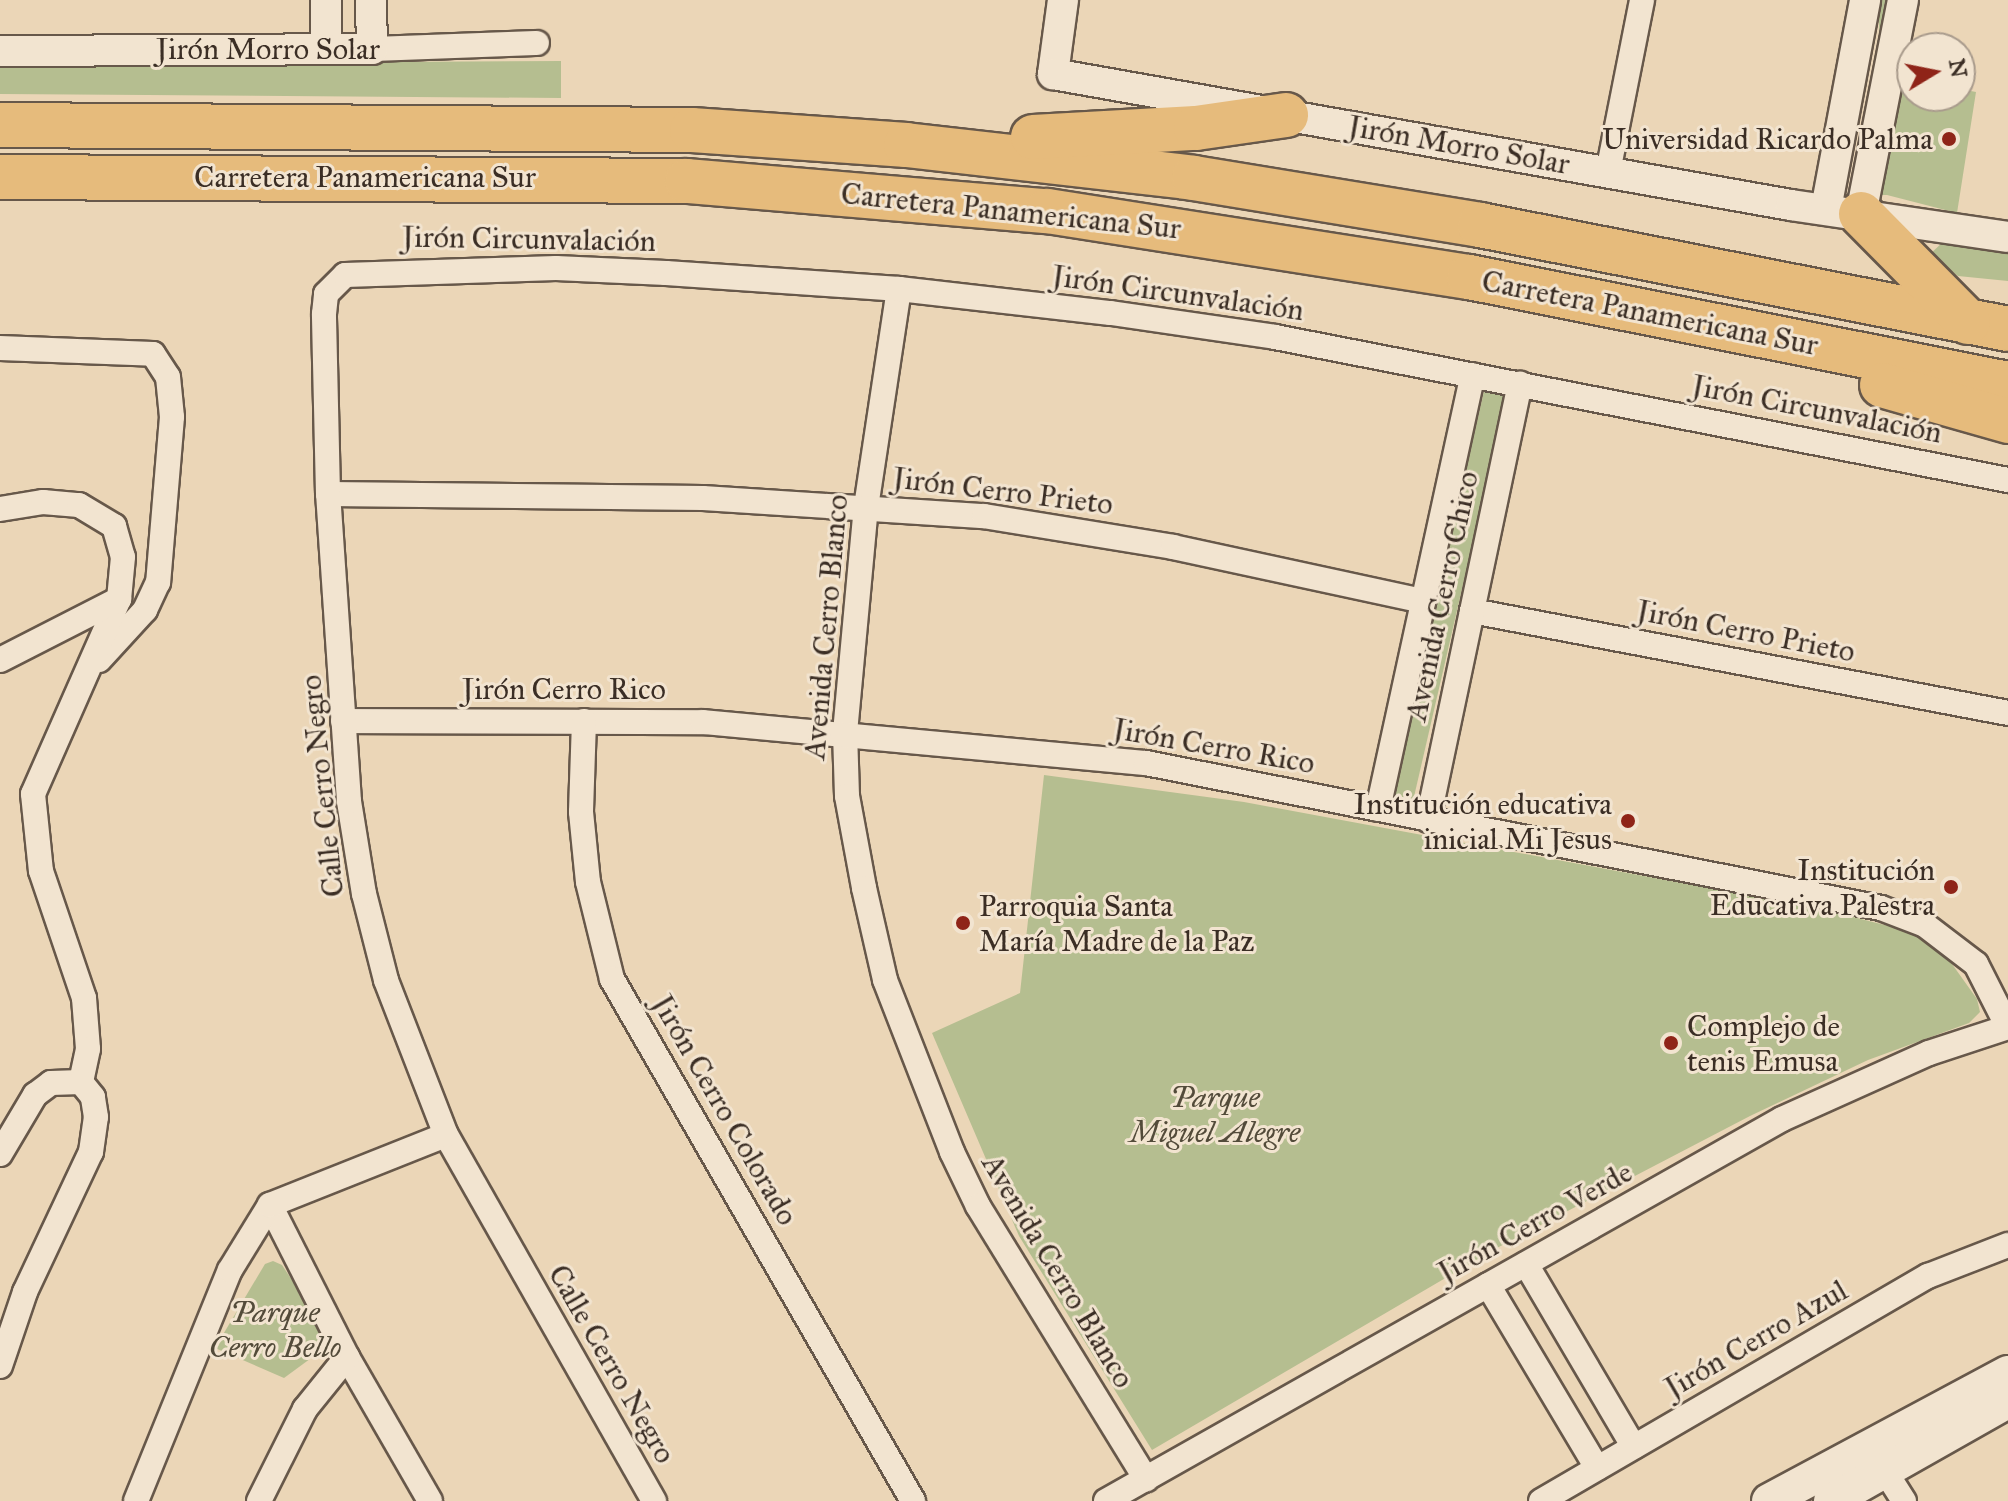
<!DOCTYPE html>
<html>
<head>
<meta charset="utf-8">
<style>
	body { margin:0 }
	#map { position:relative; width:2008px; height:1501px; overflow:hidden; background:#ebd6b7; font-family:"IM FELL Great Primer",serif }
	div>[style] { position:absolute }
	.green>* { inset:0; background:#b5be90; transform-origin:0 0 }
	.roads { filter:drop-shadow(2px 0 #67584a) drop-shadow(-2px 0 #67584a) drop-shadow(0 2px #67584a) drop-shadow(0 -2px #67584a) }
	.minor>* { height:24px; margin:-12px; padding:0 12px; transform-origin:12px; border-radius:12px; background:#f2e4d0 }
	.tertiary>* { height:30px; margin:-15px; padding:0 15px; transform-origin:15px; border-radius:15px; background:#f2e4d0 }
	.secondary>* { height:34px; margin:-17px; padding:0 17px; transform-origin:17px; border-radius:17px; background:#f2e4d0 }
	.motorway>* { height:44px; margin:-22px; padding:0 22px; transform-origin:22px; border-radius:22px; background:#e6bb7c }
	.dots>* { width:22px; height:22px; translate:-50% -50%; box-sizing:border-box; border:4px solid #f2e4d0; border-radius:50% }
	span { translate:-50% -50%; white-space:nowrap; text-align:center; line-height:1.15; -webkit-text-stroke:6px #f2e4d0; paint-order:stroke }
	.street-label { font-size:30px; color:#3b2e25 }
	.poi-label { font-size:30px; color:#3b2e25 }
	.right { translate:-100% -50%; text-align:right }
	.left { translate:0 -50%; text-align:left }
	.park-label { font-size:30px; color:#534b3a; font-style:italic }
	.north { position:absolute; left:1896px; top:32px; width:80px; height:80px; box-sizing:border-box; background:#f2e4d0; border:2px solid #a99b8c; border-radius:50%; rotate:80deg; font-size:22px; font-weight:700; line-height:32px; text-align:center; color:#3b2e25 }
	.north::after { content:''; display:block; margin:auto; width:28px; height:36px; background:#8f2418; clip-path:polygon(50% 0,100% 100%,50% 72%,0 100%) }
</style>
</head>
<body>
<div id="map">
	<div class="green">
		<i style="left:1879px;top:0;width:14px;height:195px"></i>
		<i style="clip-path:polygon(561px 61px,561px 98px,0 94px,0 64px)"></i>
		<i style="clip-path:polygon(1901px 77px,1912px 79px,1912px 96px,1960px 96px,1960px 89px,1976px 92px,1957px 213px,1887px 195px,1881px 181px)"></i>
		<i style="clip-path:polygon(1943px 242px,2008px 249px,2008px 281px,1958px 276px,1929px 255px)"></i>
		<i style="left:1485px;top:387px;width:23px;height:422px;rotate:13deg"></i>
		<i style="clip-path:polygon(1044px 775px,1244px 802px,1822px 909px,1912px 932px,1947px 957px,1977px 999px,1980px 1012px,1969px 1023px,1868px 1060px,1750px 1116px,1495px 1249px,1152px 1450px,1019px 1236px,932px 1033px,1020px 993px)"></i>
		<i style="clip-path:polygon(273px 1261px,282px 1265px,327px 1333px,329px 1345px,284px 1378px,215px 1348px,265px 1264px)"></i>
	</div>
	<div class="roads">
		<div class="minor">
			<i style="left:372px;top:49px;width:165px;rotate:-2.1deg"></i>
			<i style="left:1608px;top:172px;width:175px;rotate:-78.8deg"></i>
			<i style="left:899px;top:289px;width:219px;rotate:98.6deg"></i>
			<i style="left:866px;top:506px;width:227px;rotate:95.3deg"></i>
			<i style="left:845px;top:732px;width:64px;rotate:88.2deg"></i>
			<i style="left:847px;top:796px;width:94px;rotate:79.5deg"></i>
			<i style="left:864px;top:888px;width:94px;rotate:77.1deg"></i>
			<i style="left:885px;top:980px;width:185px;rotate:68.7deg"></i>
			<i style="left:952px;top:1152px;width:60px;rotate:64.3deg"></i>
			<i style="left:978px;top:1206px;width:321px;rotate:58.4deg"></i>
			<i style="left:0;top:348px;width:153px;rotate:2.2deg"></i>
			<i style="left:153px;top:354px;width:27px;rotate:57deg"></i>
			<i style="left:168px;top:377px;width:40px;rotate:84.3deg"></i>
			<i style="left:172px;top:417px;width:166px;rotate:94.8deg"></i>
			<i style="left:158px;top:582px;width:31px;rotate:115deg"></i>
			<i style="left:145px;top:610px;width:68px;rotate:132.6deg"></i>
			<i style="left:328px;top:494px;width:375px;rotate:0.6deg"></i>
			<i style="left:703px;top:498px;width:282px;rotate:3.7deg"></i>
			<i style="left:984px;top:516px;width:192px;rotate:9.3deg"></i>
			<i style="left:1173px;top:547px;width:256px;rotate:12.2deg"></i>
			<i style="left:0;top:509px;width:44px;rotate:-9.2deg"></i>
			<i style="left:43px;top:502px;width:36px;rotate:5deg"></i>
			<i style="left:79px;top:505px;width:41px;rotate:31deg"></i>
			<i style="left:114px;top:526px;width:32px;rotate:74deg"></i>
			<i style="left:123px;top:557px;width:42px;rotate:95.4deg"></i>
			<i style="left:119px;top:599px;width:213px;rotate:113.8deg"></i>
			<i style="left:33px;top:794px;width:77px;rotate:84.1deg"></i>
			<i style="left:41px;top:871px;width:134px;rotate:71.3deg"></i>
			<i style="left:84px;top:998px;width:51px;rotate:85.5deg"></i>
			<i style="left:88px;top:1049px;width:34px;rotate:102deg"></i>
			<i style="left:1472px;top:611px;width:546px;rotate:10.77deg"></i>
			<i style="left:0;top:660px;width:134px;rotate:-27.1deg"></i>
			<i style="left:343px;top:721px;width:360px;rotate:0.2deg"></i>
			<i style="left:703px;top:722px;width:445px;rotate:5.3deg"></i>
			<i style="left:1146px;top:763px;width:749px;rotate:11.16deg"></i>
			<i style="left:1881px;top:908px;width:47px;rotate:21.1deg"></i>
			<i style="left:1925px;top:925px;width:64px;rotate:37.4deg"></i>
			<i style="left:1976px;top:964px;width:71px;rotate:63.1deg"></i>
			<i style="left:584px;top:721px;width:91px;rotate:91.9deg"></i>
			<i style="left:581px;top:812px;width:70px;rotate:84.3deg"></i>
			<i style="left:588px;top:882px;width:100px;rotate:76.1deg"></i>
			<i style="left:612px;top:979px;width:603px;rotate:60.03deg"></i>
			<i style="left:1378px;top:809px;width:444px;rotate:-77.7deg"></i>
			<i style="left:1428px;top:820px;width:446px;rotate:-78.1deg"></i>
			<i style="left:0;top:1154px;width:69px;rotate:-59.3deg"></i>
			<i style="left:35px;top:1095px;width:20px;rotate:-37deg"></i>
			<i style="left:51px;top:1083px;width:30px;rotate:-2deg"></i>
			<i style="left:270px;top:1205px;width:170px;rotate:63.1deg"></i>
			<i style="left:347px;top:1357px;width:166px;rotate:60deg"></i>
			<i style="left:1526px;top:1264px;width:212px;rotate:59.5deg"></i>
			<i style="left:1488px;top:1285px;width:213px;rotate:59.2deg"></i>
			<i style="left:0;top:1366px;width:78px;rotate:-71.3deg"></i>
			<i style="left:25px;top:1292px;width:155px;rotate:-64.8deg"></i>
			<i style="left:91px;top:1152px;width:35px;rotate:-82deg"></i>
			<i style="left:96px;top:1117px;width:20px;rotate:-99deg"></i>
			<i style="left:93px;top:1097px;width:19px;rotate:-129deg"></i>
			<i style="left:1876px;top:1457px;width:52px;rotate:57.5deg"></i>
			<i style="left:136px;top:1501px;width:249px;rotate:-67.9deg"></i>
			<i style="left:230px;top:1270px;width:76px;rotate:-58.4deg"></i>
			<i style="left:270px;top:1205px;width:189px;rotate:-21.7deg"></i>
			<i style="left:259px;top:1501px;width:103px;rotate:-63.4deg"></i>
			<i style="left:305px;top:1409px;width:67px;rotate:-51.1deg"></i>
			<i style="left:654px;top:1501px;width:421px;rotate:-119.6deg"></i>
			<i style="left:446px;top:1135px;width:166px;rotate:-111.2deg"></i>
			<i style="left:386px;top:980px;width:89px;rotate:-104.3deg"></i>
			<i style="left:364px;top:894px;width:94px;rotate:-99.2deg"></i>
			<i style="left:349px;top:801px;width:308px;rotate:-93.9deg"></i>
			<i style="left:328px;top:494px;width:180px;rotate:-91.3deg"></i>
			<i style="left:324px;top:314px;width:20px;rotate:-84deg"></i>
			<i style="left:326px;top:294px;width:27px;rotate:-45deg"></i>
			<i style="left:345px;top:275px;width:211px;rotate:-1.9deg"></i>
			<i style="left:556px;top:268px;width:110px;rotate:2.6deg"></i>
			<i style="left:666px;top:273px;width:234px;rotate:3.9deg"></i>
			<i style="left:899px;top:289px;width:213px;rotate:6.5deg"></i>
			<i style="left:1111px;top:313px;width:166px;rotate:8.3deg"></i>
			<i style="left:1275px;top:337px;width:747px;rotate:11.04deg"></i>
			<i style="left:1106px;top:1501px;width:776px;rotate:-29.47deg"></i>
			<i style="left:1782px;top:1119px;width:161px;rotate:-24.2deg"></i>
			<i style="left:1929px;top:1053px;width:83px;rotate:-18.2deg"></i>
			<i style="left:1541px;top:1501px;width:448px;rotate:-30.2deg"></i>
			<i style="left:1928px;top:1276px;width:86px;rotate:-21.2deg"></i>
		</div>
		<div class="tertiary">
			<i style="left:326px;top:0;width:48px;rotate:90deg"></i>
			<i style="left:1063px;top:0;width:75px;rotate:97.7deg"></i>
			<i style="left:1053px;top:74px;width:750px;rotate:10.07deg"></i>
			<i style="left:1791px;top:205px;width:219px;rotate:8.4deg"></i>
			<i style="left:0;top:51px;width:372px;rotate:-0.3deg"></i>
			<i style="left:372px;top:49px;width:49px;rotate:-91.2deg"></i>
			<i style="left:1826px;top:209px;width:213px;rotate:-79.4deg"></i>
			<i style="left:1861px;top:214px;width:218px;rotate:-78.9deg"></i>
		</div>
		<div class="secondary">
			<i style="left:1769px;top:1501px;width:271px;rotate:-28.2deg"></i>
			<i style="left:1831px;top:1501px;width:203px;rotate:-29.5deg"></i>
		</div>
		<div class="motorway">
			<i style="left:0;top:125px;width:692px;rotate:0.41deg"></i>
			<i style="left:692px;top:130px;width:215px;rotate:4deg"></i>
			<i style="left:906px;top:145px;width:290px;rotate:6.5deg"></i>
			<i style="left:1194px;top:178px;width:290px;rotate:9.3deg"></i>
			<i style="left:1480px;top:225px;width:538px;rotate:11.14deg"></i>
			<i style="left:1033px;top:137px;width:163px;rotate:-3.2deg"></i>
			<i style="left:1196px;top:128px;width:91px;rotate:-8.2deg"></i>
			<i style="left:0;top:177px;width:687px;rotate:0.33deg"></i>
			<i style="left:687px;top:181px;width:361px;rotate:4.8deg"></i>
			<i style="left:1047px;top:211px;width:427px;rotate:8.9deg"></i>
			<i style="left:1469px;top:277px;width:550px;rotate:11.23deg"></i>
			<i style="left:1861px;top:214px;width:152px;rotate:45.3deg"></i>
			<i style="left:1882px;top:385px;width:131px;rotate:15.9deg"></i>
		</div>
	</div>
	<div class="dots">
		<i style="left:1949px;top:139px;background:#8f2418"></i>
		<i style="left:1628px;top:821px;background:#8f2418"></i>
		<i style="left:1951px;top:887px;background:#8f2418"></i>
		<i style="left:963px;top:923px;background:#8f2418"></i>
		<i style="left:1671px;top:1043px;background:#8f2418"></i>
	</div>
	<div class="street-label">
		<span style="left:268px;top:49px">Jirón Morro Solar</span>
		<span style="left:1459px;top:145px;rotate:10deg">Jirón Morro Solar</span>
		<span style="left:365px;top:177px">Carretera Panamericana Sur</span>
		<span style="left:1011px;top:211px;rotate:6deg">Carretera Panamericana Sur</span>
		<span style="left:529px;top:239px;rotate:1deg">Jirón Circunvalación</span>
		<span style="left:1178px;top:293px;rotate:8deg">Jirón Circunvalación</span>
		<span style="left:1650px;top:313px;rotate:11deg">Carretera Panamericana Sur</span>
		<span style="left:1817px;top:409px;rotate:11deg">Jirón Circunvalación</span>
		<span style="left:1003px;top:491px;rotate:7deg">Jirón Cerro Prieto</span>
		<span style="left:1442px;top:596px;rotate:-78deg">Avenida Cerro Chico</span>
		<span style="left:826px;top:627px;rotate:-85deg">Avenida Cerro Blanco</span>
		<span style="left:1746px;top:631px;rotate:11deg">Jirón Cerro Prieto</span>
		<span style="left:564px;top:689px">Jirón Cerro Rico</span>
		<span style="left:1214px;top:746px;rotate:10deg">Jirón Cerro Rico</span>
		<span style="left:322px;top:786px;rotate:-96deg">Calle Cerro Negro</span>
		<span style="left:725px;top:1110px;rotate:60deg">Jirón Cerro Colorado</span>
		<span style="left:1535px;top:1222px;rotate:-29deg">Jirón Cerro Verde</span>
		<span style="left:1058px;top:1271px;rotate:59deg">Avenida Cerro Blanco</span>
		<span style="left:1756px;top:1339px;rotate:-30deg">Jirón Cerro Azul</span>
		<span style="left:612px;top:1364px;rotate:60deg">Calle Cerro Negro</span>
	</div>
	<div class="poi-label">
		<span class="right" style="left:1933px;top:139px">Universidad Ricardo Palma</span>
		<span class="right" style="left:1612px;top:821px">Institución educativa<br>inicial Mi Jesus</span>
		<span class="right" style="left:1935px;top:887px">Institución<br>Educativa Palestra</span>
		<span class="left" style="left:979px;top:923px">Parroquia Santa<br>María Madre de la Paz</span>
		<span class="left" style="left:1687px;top:1043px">Complejo de<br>tenis Emusa</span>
	</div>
	<div class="park-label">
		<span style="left:1215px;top:1114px">Parque<br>Miguel Alegre</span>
		<span style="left:275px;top:1329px">Parque<br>Cerro Bello</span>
	</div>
	<div class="north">N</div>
</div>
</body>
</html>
